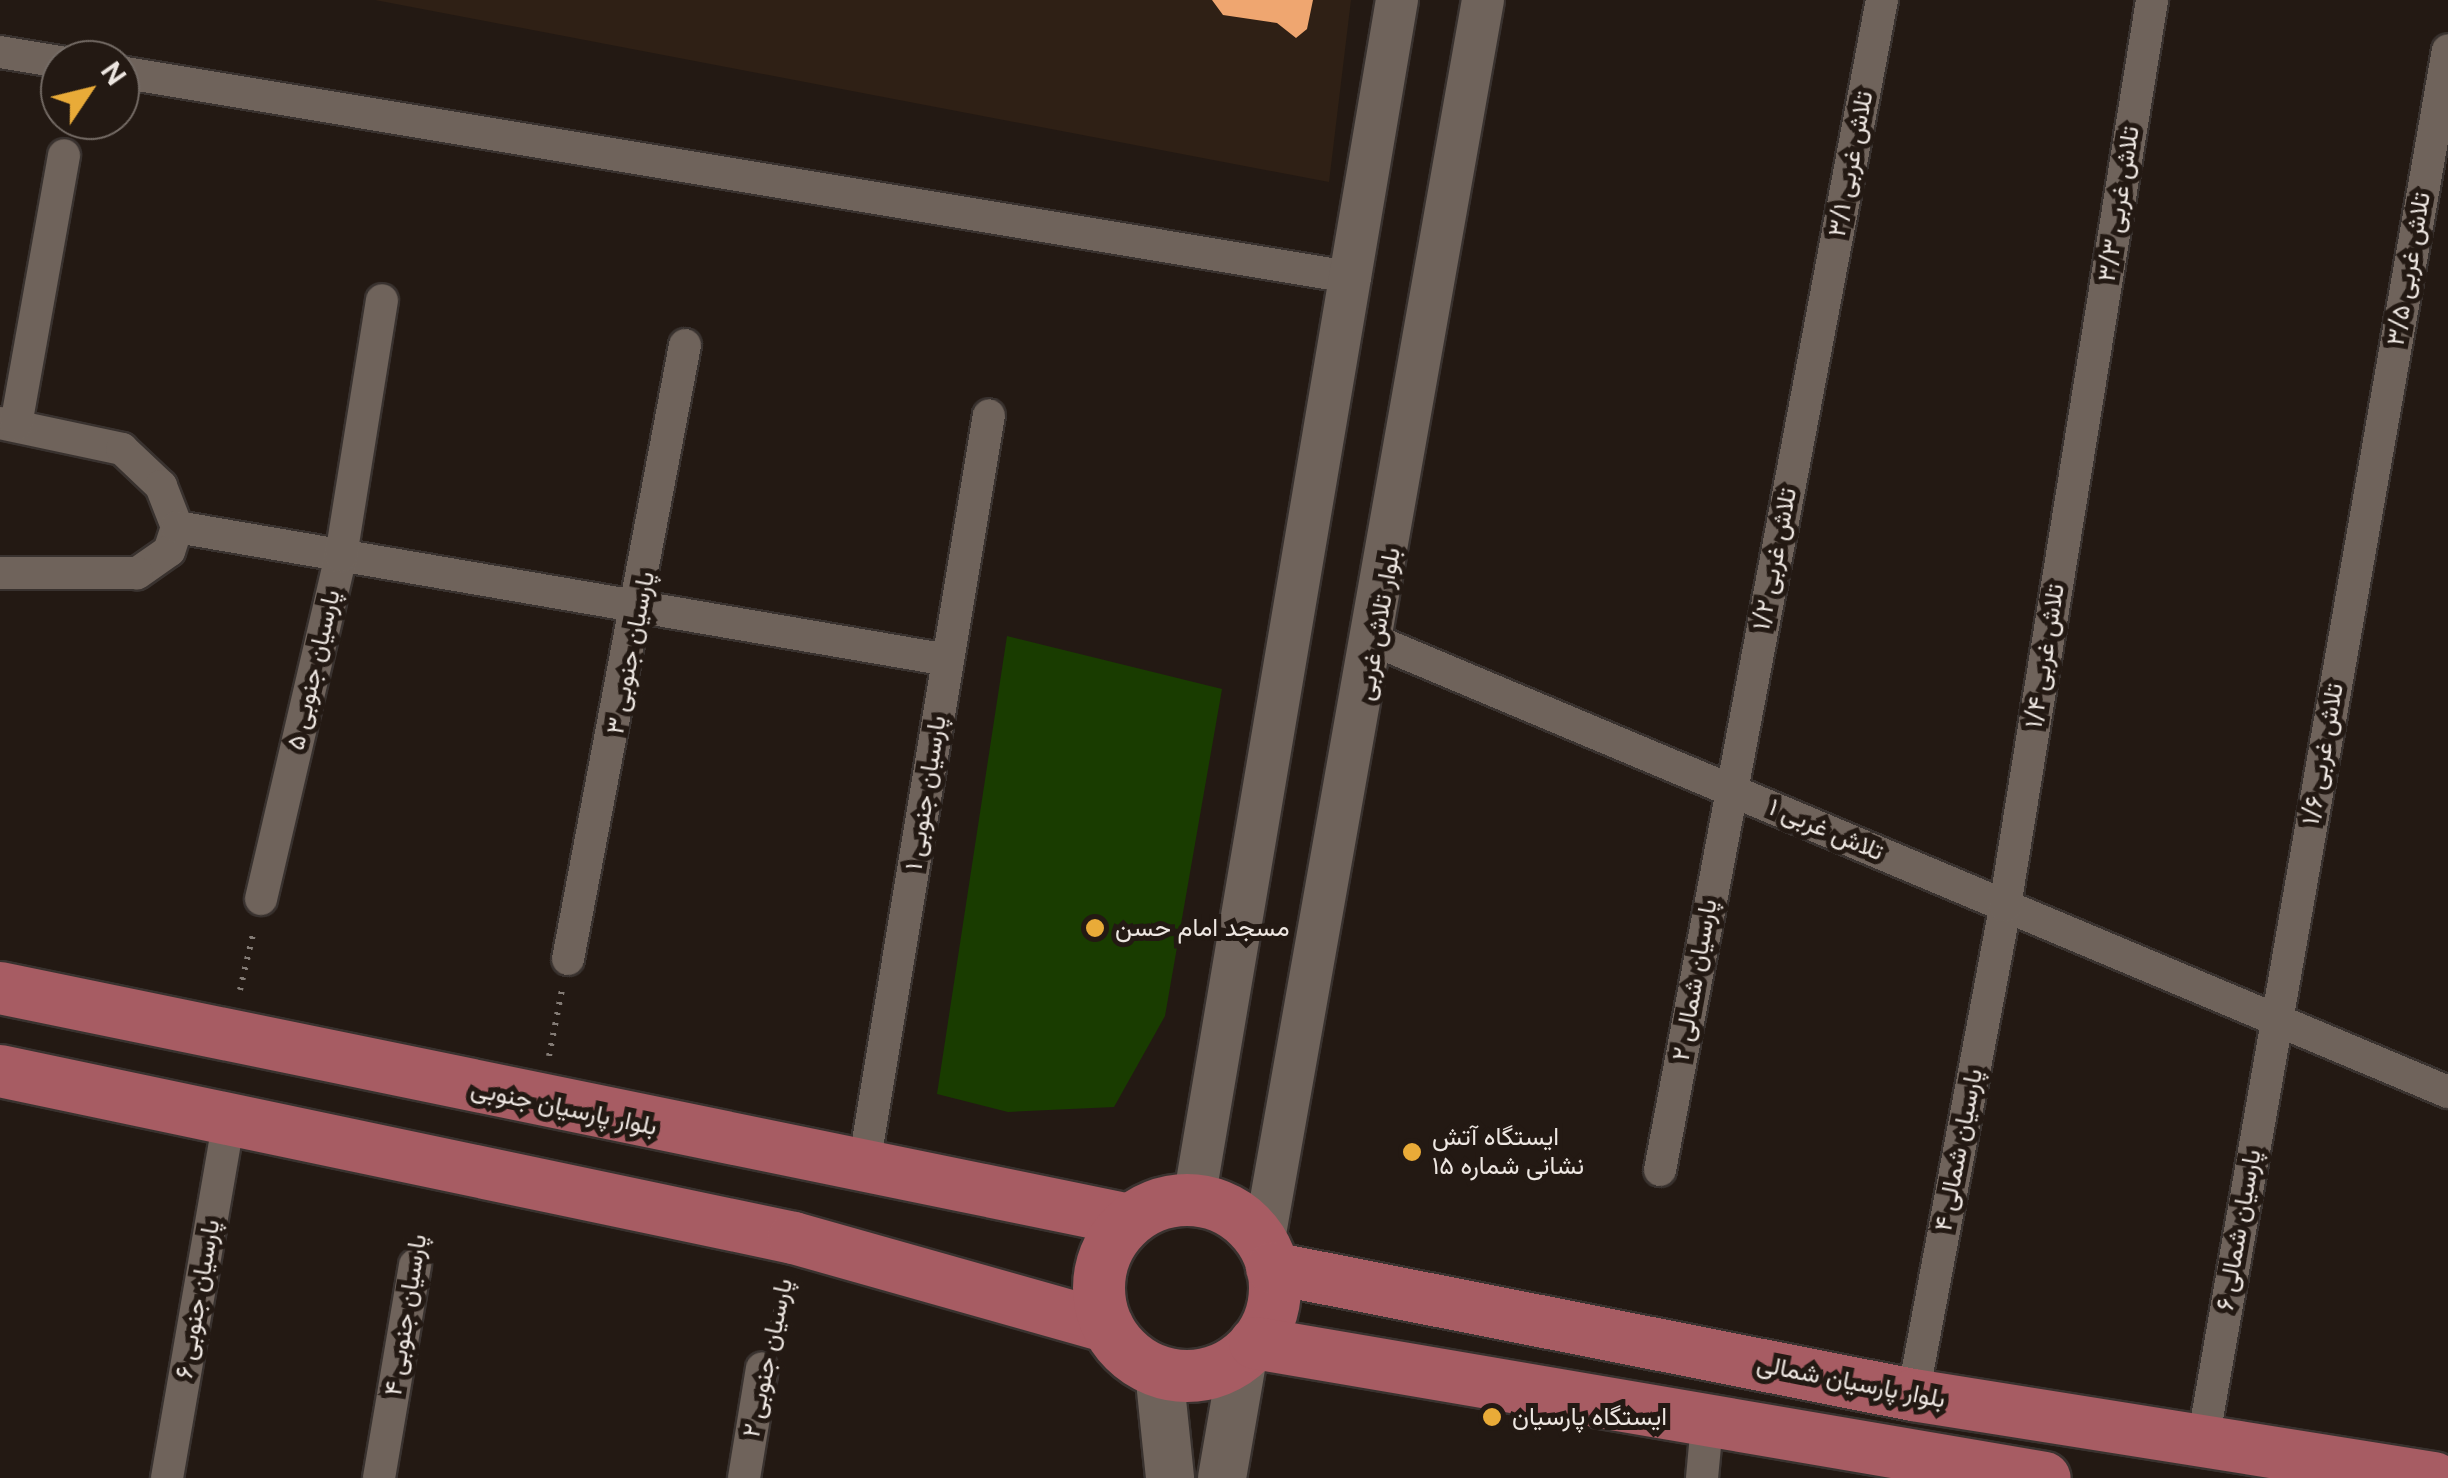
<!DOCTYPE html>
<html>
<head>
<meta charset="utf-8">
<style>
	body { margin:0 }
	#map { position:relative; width:2448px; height:1478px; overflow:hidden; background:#231913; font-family:"DM Sans",Vazirmatn,sans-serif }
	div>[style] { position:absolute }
	.built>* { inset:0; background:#2f2015 }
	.green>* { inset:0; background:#193c00 }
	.building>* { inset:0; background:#efa670 }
	.path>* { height:6px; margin-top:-3px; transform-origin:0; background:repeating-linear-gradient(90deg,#837b75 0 2.5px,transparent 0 10.5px) }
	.roads { filter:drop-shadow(2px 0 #39322f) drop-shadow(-2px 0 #39322f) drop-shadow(0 2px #39322f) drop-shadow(0 -2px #39322f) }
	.minor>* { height:32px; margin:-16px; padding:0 16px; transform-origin:16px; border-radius:16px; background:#6f635b }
	.tertiary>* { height:42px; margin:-21px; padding:0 21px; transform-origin:21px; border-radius:21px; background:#6f635b }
	.secondary>* { height:48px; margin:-24px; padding:0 24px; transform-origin:24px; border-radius:24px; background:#6f635b }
	.primary>* { height:52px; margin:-26px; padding:0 26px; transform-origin:26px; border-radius:26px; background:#a75c63 }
	.primary>.ring { margin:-26px; padding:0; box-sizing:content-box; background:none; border:52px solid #a75c63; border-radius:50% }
	.dots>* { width:28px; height:28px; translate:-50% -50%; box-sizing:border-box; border:5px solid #231913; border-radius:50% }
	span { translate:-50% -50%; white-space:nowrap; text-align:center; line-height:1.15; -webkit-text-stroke:10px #231913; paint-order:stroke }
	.street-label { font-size:25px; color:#ede6e1 }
	.poi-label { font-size:25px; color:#ede6e1 }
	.left { translate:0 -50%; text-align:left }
	.north { position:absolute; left:40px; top:40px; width:100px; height:100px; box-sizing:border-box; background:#231913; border:2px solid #746b65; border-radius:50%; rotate:55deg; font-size:28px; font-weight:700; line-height:40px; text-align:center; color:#ede6e1 }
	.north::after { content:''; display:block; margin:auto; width:35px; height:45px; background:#e9ab38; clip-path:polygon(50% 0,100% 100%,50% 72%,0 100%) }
</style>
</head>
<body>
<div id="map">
	<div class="built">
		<i style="clip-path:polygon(375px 0,1351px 0,1329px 182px)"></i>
	</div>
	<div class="green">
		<i style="clip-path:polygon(1007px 636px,1222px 689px,1165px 1016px,1114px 1107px,1008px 1112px,937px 1094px)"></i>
	</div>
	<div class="building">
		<i style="clip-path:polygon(1212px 0,1313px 0,1307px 29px,1296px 38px,1277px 23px,1223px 15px)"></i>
	</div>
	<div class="path">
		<i style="left:240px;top:990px;width:57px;rotate:-76.9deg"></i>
		<i style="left:549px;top:1056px;width:67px;rotate:-78.9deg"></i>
		<i style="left:771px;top:1333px;width:52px;rotate:-76.8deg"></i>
	</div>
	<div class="roads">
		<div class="minor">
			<i style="left:0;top:52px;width:61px;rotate:9.5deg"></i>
			<i style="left:120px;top:72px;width:1252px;rotate:9.47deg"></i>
			<i style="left:0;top:423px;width:125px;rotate:12deg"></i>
			<i style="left:122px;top:449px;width:54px;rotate:43.5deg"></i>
			<i style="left:161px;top:486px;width:44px;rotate:68.7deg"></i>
			<i style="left:177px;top:527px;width:25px;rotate:108deg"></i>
			<i style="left:169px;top:551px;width:39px;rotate:145deg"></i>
			<i style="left:137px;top:573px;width:137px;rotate:180deg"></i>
			<i style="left:16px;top:425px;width:274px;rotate:-79.9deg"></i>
			<i style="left:177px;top:527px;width:782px;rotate:9.79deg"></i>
			<i style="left:1376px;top:641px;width:1163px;rotate:22.82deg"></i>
			<i style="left:261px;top:899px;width:352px;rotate:-76.9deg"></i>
			<i style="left:341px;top:556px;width:259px;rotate:-80.9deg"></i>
			<i style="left:568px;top:959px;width:625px;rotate:-79.21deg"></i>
			<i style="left:1660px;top:1170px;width:1191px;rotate:-79.26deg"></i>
			<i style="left:863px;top:1171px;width:766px;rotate:-80.54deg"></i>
			<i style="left:1913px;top:1395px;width:498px;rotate:-79.3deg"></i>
			<i style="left:2005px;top:906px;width:918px;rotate:-80.78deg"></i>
			<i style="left:2203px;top:1441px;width:1412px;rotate:-80.01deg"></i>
			<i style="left:167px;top:1478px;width:363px;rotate:-80.2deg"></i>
			<i style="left:379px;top:1478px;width:216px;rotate:-80.4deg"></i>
			<i style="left:744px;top:1478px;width:111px;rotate:-80.7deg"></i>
			<i style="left:1702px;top:1478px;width:54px;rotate:-84.7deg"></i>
		</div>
		<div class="tertiary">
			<i style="left:1194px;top:1200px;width:1217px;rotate:-80.4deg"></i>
			<i style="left:1263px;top:1245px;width:1264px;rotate:-79.98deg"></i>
		</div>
		<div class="secondary">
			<i style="left:1159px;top:1371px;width:108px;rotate:84.1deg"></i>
			<i style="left:1222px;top:1478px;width:124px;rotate:-80.2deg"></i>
		</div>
		<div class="primary">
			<i style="left:0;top:988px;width:1153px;rotate:11.61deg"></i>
			<i style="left:0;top:1071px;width:811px;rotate:11.88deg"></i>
			<i style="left:794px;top:1238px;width:326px;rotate:15.8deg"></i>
			<i class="ring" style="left:1099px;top:1200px;width:124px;height:124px"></i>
			<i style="left:1272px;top:1268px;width:653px;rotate:11.21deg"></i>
			<i style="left:1913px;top:1395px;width:528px;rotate:9.05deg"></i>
			<i style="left:1255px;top:1343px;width:801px;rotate:9.7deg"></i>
		</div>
	</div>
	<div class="dots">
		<i style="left:1095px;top:928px;background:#e9ab38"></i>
		<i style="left:1412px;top:1152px;background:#e9ab38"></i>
		<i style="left:1492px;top:1417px;background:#e9ab38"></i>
	</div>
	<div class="street-label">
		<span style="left:1851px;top:164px;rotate:-79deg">۳/۱ تلاش غربی</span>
		<span style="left:2119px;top:204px;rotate:-81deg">۳/۳ تلاش غربی</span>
		<span style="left:2409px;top:269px;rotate:-80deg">۳/۵ تلاش غربی</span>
		<span style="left:1775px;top:559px;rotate:-79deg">۱/۲ تلاش غربی</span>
		<span style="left:1379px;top:624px;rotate:-80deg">بلوار تلاش غربی</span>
		<span style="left:631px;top:653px;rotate:-79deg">۳ پارسیان جنوبی</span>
		<span style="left:2045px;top:656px;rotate:-81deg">۱/۴ تلاش غربی</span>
		<span style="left:314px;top:670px;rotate:-77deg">۵ پارسیان جنوبی</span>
		<span style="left:2323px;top:754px;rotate:-80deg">۱/۶ تلاش غربی</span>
		<span style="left:926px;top:793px;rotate:-81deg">۱ پارسیان جنوبی</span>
		<span style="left:1826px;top:830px;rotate:23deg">۱ تلاش غربی</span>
		<span style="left:1695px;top:980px;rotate:-80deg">۲ پارسیان شمالی</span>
		<span style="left:564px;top:1108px;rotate:12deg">بلوار پارسیان جنوبی</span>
		<span style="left:1959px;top:1150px;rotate:-79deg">۴ پارسیان شمالی</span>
		<span style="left:2239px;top:1230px;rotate:-80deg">۶ پارسیان شمالی</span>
		<span style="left:198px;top:1299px;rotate:-80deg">۶ پارسیان جنوبی</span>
		<span style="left:406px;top:1315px;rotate:-81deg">۴ پارسیان جنوبی</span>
		<span style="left:768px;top:1358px;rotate:-78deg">۲ پارسیان جنوبی</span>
		<span style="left:1851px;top:1382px;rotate:11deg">بلوار پارسیان شمالی</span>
	</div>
	<div class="poi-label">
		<span class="left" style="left:1115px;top:928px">مسجد امام حسن</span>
		<span class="left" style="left:1432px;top:1152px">ایستگاه آتش<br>نشانی شماره ۱۵</span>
		<span class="left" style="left:1512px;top:1417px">ایستگاه پارسیان</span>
	</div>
	<div class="north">N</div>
</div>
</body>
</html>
